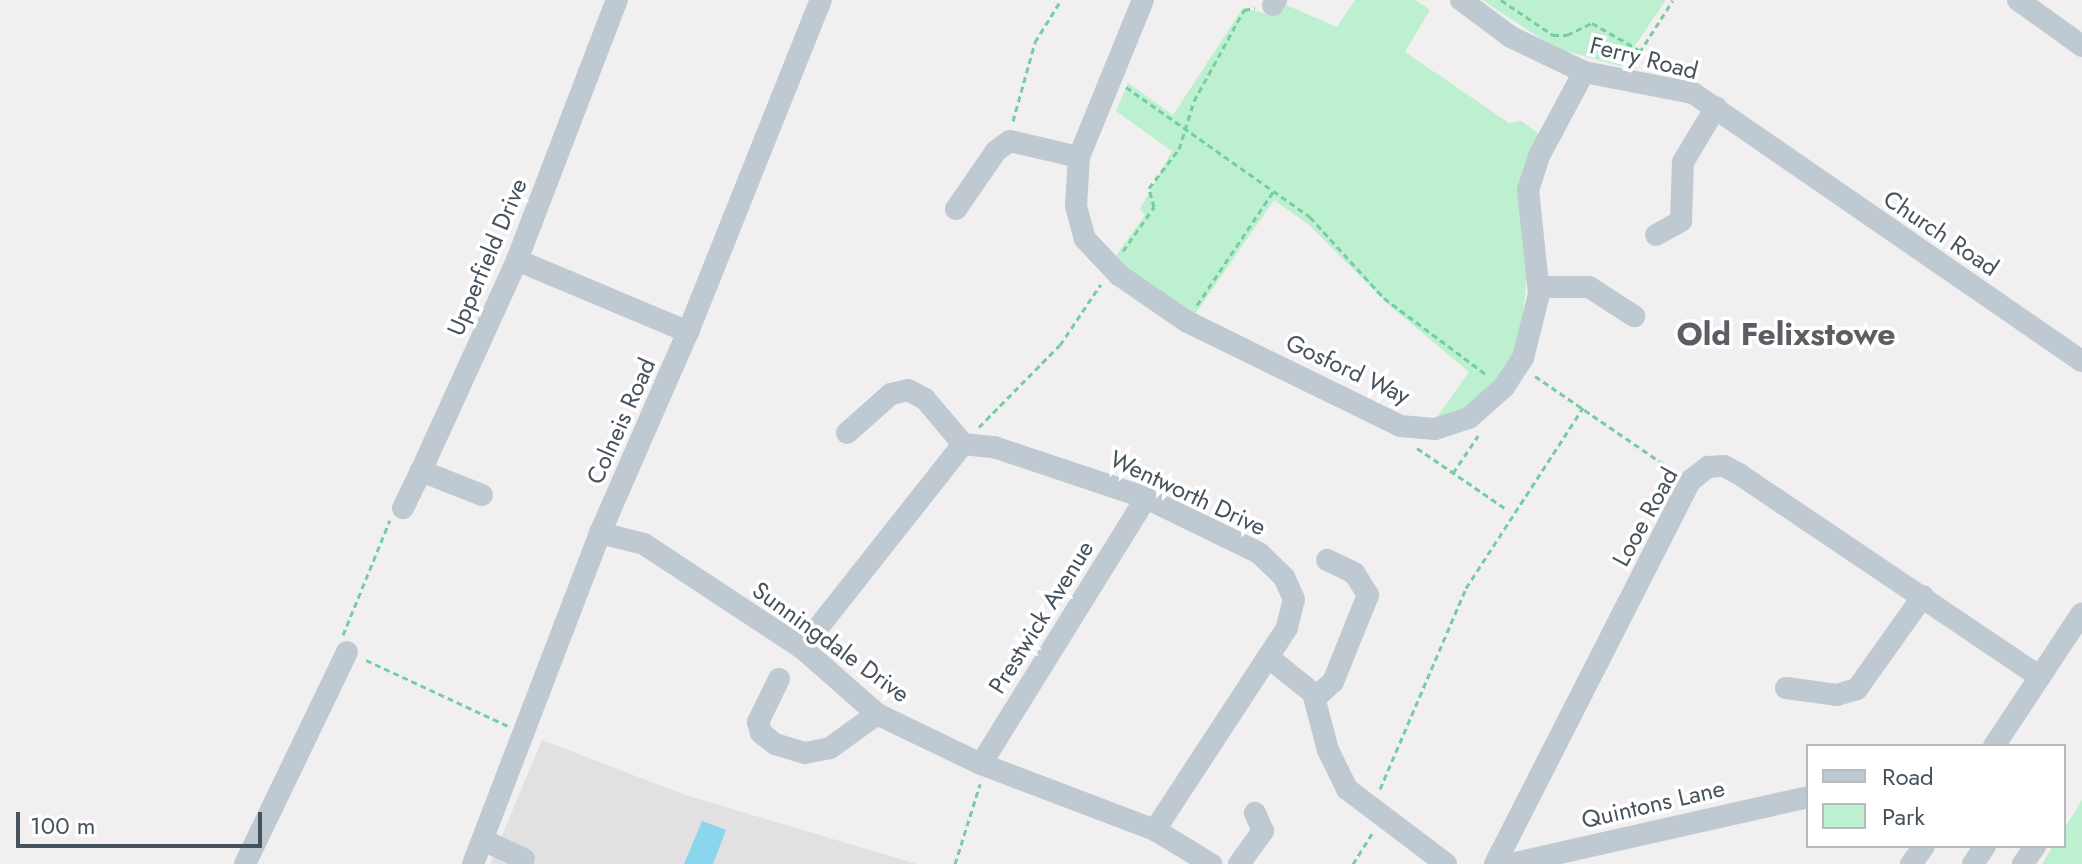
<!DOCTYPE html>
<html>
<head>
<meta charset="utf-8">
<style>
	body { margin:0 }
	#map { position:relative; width:2082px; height:864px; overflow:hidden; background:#f1efef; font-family:Jost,sans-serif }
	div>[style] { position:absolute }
	.education>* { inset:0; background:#e2e0e1 }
	.green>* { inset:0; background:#bdefd1 }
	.water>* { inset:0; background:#8ad6ec }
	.path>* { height:3px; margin-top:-1.5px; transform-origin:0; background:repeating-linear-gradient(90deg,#75cda2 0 6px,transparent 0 10px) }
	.minor>* { height:22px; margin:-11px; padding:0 11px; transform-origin:11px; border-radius:11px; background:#bfc9d1 }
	span { translate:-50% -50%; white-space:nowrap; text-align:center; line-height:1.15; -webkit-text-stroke:7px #fff; paint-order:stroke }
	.street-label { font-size:24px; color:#47525c }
	.district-label { font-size:32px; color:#5b5f64; font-weight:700 }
	.legend { position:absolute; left:1806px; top:744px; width:260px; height:104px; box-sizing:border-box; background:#fff; border:2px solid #b5babe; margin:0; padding:10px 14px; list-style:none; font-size:24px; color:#47525c }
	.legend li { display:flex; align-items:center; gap:16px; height:40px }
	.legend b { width:40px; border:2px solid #b5babe }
	.scale { position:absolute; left:16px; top:812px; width:246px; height:36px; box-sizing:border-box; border:4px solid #47525c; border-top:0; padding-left:10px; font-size:24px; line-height:28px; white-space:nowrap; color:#47525c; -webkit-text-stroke:6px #fff; paint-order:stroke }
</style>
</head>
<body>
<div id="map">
	<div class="education">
		<i style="clip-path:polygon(542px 740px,685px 795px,917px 864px,490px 864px)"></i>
	</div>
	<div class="green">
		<i style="clip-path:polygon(1355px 0,1415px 0,1430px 10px,1405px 52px,1509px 123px,1521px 121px,1542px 136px,1520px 342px,1503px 374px,1479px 400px,1453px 416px,1437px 417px,1469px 372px,1389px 305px,1308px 224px,1274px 200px,1193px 317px,1112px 261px,1145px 215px,1140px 209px,1172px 151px,1116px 111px,1128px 83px,1173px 115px,1243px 8px,1276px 16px,1286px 5px,1337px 27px)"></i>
		<i style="clip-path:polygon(1482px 0,1666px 0,1621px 66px,1555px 48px)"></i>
		<i style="clip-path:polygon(2082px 800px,2082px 864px,2042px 864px,2053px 846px,2064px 846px,2064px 829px)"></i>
	</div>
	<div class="water">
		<i style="clip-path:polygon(702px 821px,726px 830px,713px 864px,684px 864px)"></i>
	</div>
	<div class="path">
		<i style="left:1501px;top:0;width:63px;rotate:33.9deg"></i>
		<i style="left:1553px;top:35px;width:14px"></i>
		<i style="left:1567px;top:35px;width:28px;rotate:-26deg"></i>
		<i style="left:1592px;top:23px;width:54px;rotate:29.9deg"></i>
		<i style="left:1634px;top:61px;width:72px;rotate:-57.4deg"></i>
		<i style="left:1126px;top:87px;width:225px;rotate:35.2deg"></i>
		<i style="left:1310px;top:217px;width:110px;rotate:47.6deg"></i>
		<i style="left:1384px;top:298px;width:129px;rotate:36.8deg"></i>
		<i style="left:1013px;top:121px;width:82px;rotate:-74.4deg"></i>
		<i style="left:1035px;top:42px;width:49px;rotate:-58.2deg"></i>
		<i style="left:1123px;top:251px;width:54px;rotate:-54.8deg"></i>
		<i style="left:1154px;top:207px;width:20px;rotate:-105deg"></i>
		<i style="left:1149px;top:188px;width:49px;rotate:-52.4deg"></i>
		<i style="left:1179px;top:149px;width:50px;rotate:-72.6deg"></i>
		<i style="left:1194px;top:101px;width:104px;rotate:-61.2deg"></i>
		<i style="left:1244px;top:10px;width:11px;rotate:-10deg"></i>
		<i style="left:1197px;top:305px;width:136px;rotate:-56.1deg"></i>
		<i style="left:1535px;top:376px;width:168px;rotate:34.4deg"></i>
		<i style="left:979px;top:427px;width:115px;rotate:-45.4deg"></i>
		<i style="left:1060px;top:345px;width:73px;rotate:-56.1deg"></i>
		<i style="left:1417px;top:448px;width:108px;rotate:34.4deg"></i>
		<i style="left:1453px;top:473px;width:45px;rotate:-56deg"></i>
		<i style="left:343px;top:635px;width:124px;rotate:-67.8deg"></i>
		<i style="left:366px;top:660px;width:157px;rotate:24.9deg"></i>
		<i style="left:1380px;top:789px;width:219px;rotate:-66.8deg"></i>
		<i style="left:1466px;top:588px;width:215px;rotate:-57deg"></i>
		<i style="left:955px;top:864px;width:84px;rotate:-72.6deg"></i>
		<i style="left:1353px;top:864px;width:36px;rotate:-58deg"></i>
	</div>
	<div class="minor">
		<i style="left:1143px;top:0;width:170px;rotate:112.2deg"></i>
		<i style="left:1079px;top:157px;width:49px;rotate:93.5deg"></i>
		<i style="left:1076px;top:206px;width:34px;rotate:75deg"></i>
		<i style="left:1085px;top:239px;width:50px;rotate:46.6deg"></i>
		<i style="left:1119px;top:275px;width:81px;rotate:34.5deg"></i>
		<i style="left:1186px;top:321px;width:238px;rotate:26.1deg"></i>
		<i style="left:1400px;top:426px;width:35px;rotate:5deg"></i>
		<i style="left:1435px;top:429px;width:36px;rotate:-18deg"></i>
		<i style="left:1469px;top:418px;width:47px;rotate:-41.5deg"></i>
		<i style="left:1504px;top:387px;width:35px;rotate:-57deg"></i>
		<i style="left:1523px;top:358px;width:66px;rotate:-76deg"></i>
		<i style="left:1539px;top:294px;width:105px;rotate:-96deg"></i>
		<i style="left:1528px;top:190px;width:38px;rotate:-72deg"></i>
		<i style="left:1540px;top:154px;width:93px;rotate:-61.8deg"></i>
		<i style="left:1461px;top:0;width:62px;rotate:36.5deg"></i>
		<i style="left:1511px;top:37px;width:81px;rotate:25.6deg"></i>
		<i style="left:1584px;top:72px;width:111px;rotate:10.9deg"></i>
		<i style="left:1693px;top:93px;width:472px;rotate:34.6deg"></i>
		<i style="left:2018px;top:0;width:79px;rotate:35.7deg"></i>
		<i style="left:1273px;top:5px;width:6px;rotate:-59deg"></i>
		<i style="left:956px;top:209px;width:70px;rotate:-55.4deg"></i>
		<i style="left:996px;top:151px;width:17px;rotate:-36deg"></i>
		<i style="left:1010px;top:141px;width:71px;rotate:13.1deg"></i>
		<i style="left:1656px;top:235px;width:29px;rotate:-29deg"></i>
		<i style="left:1681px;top:221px;width:59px;rotate:-88.1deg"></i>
		<i style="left:1683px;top:162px;width:64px;rotate:-59deg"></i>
		<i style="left:517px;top:260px;width:186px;rotate:22.8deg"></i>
		<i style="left:1539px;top:287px;width:50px"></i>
		<i style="left:1589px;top:287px;width:54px;rotate:32.8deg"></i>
		<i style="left:847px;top:433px;width:59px;rotate:-41.6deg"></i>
		<i style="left:891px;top:394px;width:17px;rotate:-13deg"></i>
		<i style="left:908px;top:390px;width:19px;rotate:28deg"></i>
		<i style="left:925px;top:399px;width:59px;rotate:49.8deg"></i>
		<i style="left:963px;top:444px;width:31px;rotate:6deg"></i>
		<i style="left:994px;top:447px;width:160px;rotate:18.5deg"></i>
		<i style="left:1146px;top:498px;width:126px;rotate:26deg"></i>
		<i style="left:1259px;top:553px;width:35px;rotate:44deg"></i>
		<i style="left:1284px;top:577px;width:24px;rotate:66deg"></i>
		<i style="left:1294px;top:599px;width:30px;rotate:104deg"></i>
		<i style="left:1287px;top:628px;width:241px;rotate:123.2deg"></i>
		<i style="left:482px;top:495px;width:66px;rotate:-158.5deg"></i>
		<i style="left:421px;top:471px;width:232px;rotate:-65.5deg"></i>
		<i style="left:517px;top:260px;width:279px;rotate:-69deg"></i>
		<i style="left:403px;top:508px;width:41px;rotate:-64.1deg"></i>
		<i style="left:600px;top:533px;width:45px;rotate:14deg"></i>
		<i style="left:644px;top:544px;width:189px;rotate:33.4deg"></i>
		<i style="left:802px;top:648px;width:100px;rotate:41.3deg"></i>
		<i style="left:877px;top:714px;width:115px;rotate:25.7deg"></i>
		<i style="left:981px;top:764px;width:186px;rotate:20.8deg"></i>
		<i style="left:1155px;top:830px;width:66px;rotate:31.3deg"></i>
		<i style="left:802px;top:648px;width:260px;rotate:-51.7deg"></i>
		<i style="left:1268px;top:657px;width:58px;rotate:38.7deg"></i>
		<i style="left:1313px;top:693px;width:59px;rotate:75.3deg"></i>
		<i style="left:1328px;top:750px;width:43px;rotate:64deg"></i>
		<i style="left:1347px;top:789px;width:124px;rotate:37.1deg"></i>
		<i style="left:779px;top:679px;width:48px;rotate:116deg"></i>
		<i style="left:758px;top:722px;width:11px;rotate:75deg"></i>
		<i style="left:761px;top:733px;width:18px;rotate:38deg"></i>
		<i style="left:775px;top:744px;width:31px;rotate:17deg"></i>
		<i style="left:805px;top:753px;width:25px;rotate:-11deg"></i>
		<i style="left:830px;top:748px;width:58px;rotate:-35.9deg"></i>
		<i style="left:1786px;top:688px;width:51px;rotate:7.8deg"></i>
		<i style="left:1837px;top:695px;width:21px;rotate:-17deg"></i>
		<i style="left:1857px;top:689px;width:114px;rotate:-54.6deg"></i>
		<i style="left:1315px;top:698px;width:24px;rotate:-42deg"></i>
		<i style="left:1333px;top:682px;width:94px;rotate:-68.1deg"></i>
		<i style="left:1368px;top:595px;width:26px;rotate:-122deg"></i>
		<i style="left:1354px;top:573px;width:30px;rotate:-154deg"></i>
		<i style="left:1994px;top:746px;width:159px;rotate:-56.5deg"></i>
		<i style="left:981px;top:764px;width:313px;rotate:-58.2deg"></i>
		<i style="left:483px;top:840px;width:45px;rotate:24.9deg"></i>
		<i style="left:245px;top:864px;width:235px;rotate:-64.3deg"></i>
		<i style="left:473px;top:864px;width:355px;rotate:-69deg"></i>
		<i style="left:600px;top:533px;width:219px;rotate:-66.4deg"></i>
		<i style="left:688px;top:332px;width:358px;rotate:-68.2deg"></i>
		<i style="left:1239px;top:864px;width:41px;rotate:-54deg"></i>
		<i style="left:1263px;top:831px;width:20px;rotate:-114deg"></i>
		<i style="left:1495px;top:864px;width:430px;rotate:-63deg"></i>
		<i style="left:1690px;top:481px;width:23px;rotate:-38deg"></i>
		<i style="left:1708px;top:467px;width:16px;rotate:-4deg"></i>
		<i style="left:1724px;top:466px;width:17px;rotate:28deg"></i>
		<i style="left:1739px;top:474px;width:363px;rotate:34deg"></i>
		<i style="left:1511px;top:864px;width:304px;rotate:-12.7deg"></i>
		<i style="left:1911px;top:864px;width:22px;rotate:-54deg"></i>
		<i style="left:1973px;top:864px;width:22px;rotate:-56deg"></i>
		<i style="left:2023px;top:864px;width:22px;rotate:-56deg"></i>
	</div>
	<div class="street-label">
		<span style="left:1644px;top:58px;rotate:14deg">Ferry Road</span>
		<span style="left:1941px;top:233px;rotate:34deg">Church Road</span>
		<span style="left:487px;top:257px;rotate:-67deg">Upperfield Drive</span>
		<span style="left:1348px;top:369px;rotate:25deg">Gosford Way</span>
		<span style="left:621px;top:421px;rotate:-66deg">Colneis Road</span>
		<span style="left:1188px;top:493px;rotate:25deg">Wentworth Drive</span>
		<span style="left:1645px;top:517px;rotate:-61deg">Looe Road</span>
		<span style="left:1041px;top:617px;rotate:-58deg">Prestwick Avenue</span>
		<span style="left:831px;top:642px;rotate:36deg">Sunningdale Drive</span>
		<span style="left:1653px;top:804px;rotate:-13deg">Quintons Lane</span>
	</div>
	<div class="district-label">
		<span style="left:1786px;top:334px">Old Felixstowe</span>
	</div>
	<ul class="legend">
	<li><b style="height:10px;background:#bfc9d1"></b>Road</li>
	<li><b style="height:22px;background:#bdefd1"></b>Park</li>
	</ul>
	<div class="scale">100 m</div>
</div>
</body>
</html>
